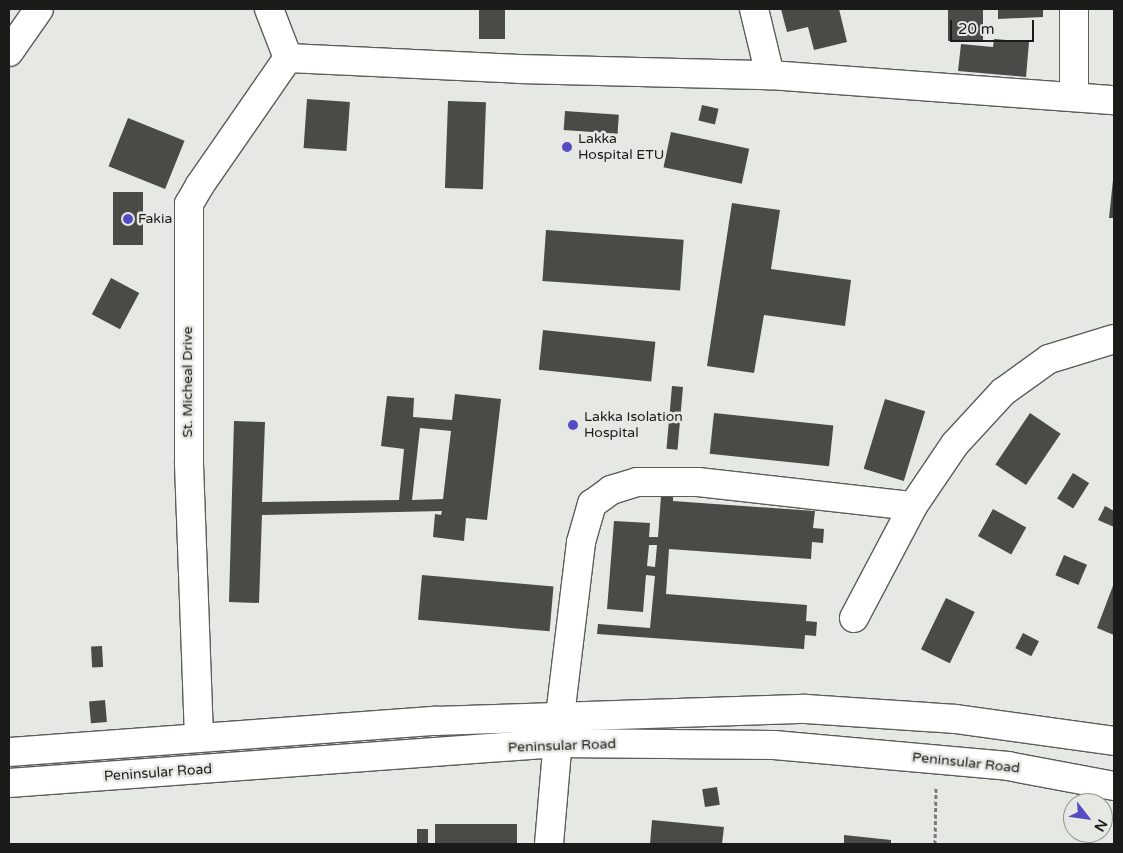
<!DOCTYPE html>
<html>
<head>
<meta charset="utf-8">
<style>
	body { margin:0 }
	#map { position:relative; width:1123px; height:853px; overflow:hidden; background:#e6e8e3; font-family:"Varela Round",sans-serif }
	div>[style] { position:absolute }
	.building>* { inset:0; background:#4a4b47; transform-origin:0 0 }
	.path>* { height:3px; margin-top:-1.5px; transform-origin:0; background:repeating-linear-gradient(90deg,#7a7b78 0 4px,transparent 0 6.5px) }
	.roads { filter:drop-shadow(1px 0 #5c5d5a) drop-shadow(-1px 0 #5c5d5a) drop-shadow(0 1px #5c5d5a) drop-shadow(0 -1px #5c5d5a) }
	.minor>* { height:28px; margin:-14px; padding:0 14px; transform-origin:14px; border-radius:14px; background:#fff }
	.major>* { height:28px; margin:-14px; padding:0 14px; transform-origin:14px; border-radius:14px; background:#fff }
	.dots>* { width:14px; height:14px; translate:-50% -50%; box-sizing:border-box; border:2px solid #e6e8e3; border-radius:50% }
	span { translate:-50% -50%; white-space:nowrap; text-align:center; line-height:1.15; -webkit-text-stroke:5px #e6e8e3; paint-order:stroke }
	.poi-label { font-size:14px; color:#1b1c1a }
	.left { translate:0 -50%; text-align:left }
	.street-label { font-size:14px; color:#1b1c1a }
	.frame { position:absolute; inset:0; border:10px solid #1b1c1a; pointer-events:none }
	.north { position:absolute; left:1063px; top:793px; width:50px; height:50px; box-sizing:border-box; background:#e6e8e3; border:1px solid #959693; border-radius:50%; rotate:120deg; font-size:14px; font-weight:700; line-height:20px; text-align:center; color:#1b1c1a }
	.north::after { content:''; display:block; margin:auto; width:18px; height:22px; background:#554bc3; clip-path:polygon(50% 0,100% 100%,50% 72%,0 100%) }
	.scale { position:absolute; left:950px; top:20px; width:84px; height:22px; box-sizing:border-box; border:2px solid #1b1c1a; border-top:0; padding-left:6px; font-size:15px; line-height:18px; white-space:nowrap; color:#1b1c1a; -webkit-text-stroke:4px #e6e8e3; paint-order:stroke }
</style>
</head>
<body>
<div id="map">
	<div class="building">
		<i style="left:479px;top:9px;width:26px;height:30px"></i>
		<i style="clip-path:polygon(781px 9px,839px 9px,847px 42px,814px 50px,808px 27px,787px 32px)"></i>
		<i style="left:948px;top:9px;width:35px;height:32px"></i>
		<i style="clip-path:polygon(998px 9px,1043px 9px,1043px 17px,998px 19px)"></i>
		<i style="clip-path:polygon(994px 39px,1029px 42px,1026px 77px,958px 71px,961px 44px,993px 47px)"></i>
		<i style="left:307px;top:99px;width:43px;height:49px;rotate:4deg"></i>
		<i style="left:448px;top:101px;width:38px;height:87px;rotate:2deg"></i>
		<i style="left:702px;top:105px;width:17px;height:16px;rotate:13deg"></i>
		<i style="left:565px;top:111px;width:54px;height:19px;rotate:4deg"></i>
		<i style="left:128px;top:118px;width:61px;height:52px;rotate:22deg"></i>
		<i style="left:671px;top:132px;width:80px;height:36px;rotate:12deg"></i>
		<i style="clip-path:polygon(1113px 180px,1114px 180px,1114px 218px,1109px 218px)"></i>
		<i style="left:113px;top:192px;width:30px;height:53px"></i>
		<i style="clip-path:polygon(732px 203px,780px 210px,771px 269px,851px 280px,845px 326px,764px 315px,754px 373px,707px 366px)"></i>
		<i style="left:546px;top:230px;width:138px;height:51px;rotate:4deg"></i>
		<i style="left:111px;top:278px;width:32px;height:41px;rotate:28deg"></i>
		<i style="left:543px;top:330px;width:113px;height:40px;rotate:6deg"></i>
		<i style="left:672px;top:386px;width:11px;height:63px;rotate:5deg"></i>
		<i style="clip-path:polygon(evenodd,455px 394px,501px 399px,487px 520px,466px 518px,464px 541px,433px 537px,435px 514px,441px 515px,442px 511px,262px 515px,259px 603px,229px 602px,234px 421px,265px 422px,262px 502px,399px 500px,404px 449px,381px 446px,387px 396px,414px 398px,413px 417px,452px 420px,455px 394px,420px 428px,451px 431px,443px 499px,412px 500px,420px 428px)"></i>
		<i style="left:885px;top:399px;width:42px;height:73px;rotate:17deg"></i>
		<i style="left:714px;top:413px;width:120px;height:41px;rotate:6deg"></i>
		<i style="left:1030px;top:413px;width:37px;height:62px;rotate:34deg"></i>
		<i style="left:1073px;top:473px;width:19px;height:30px;rotate:32deg"></i>
		<i style="clip-path:polygon(evenodd,661px 496px,673px 497px,673px 501px,815px 511px,813px 528px,824px 529px,823px 543px,812px 542px,811px 559px,669px 549px,666px 594px,807px 605px,806px 621px,817px 622px,816px 636px,805px 635px,804px 649px,597px 634px,598px 624px,650px 628px,655px 576px,646px 575px,643px 612px,607px 609px,614px 521px,650px 523px,649px 537px,658px 537px,661px 496px,649px 545px,657px 545px,655px 567px,647px 566px,649px 545px)"></i>
		<i style="clip-path:polygon(1105px 506px,1114px 511px,1114px 527px,1098px 520px)"></i>
		<i style="left:993px;top:509px;width:38px;height:31px;rotate:29deg"></i>
		<i style="left:1064px;top:555px;width:25px;height:22px;rotate:23deg"></i>
		<i style="left:422px;top:575px;width:132px;height:45px;rotate:5deg"></i>
		<i style="clip-path:polygon(1114px 583px,1114px 635px,1097px 628px)"></i>
		<i style="left:946px;top:598px;width:32px;height:57px;rotate:26deg"></i>
		<i style="left:1023px;top:633px;width:18px;height:17px;rotate:27deg"></i>
		<i style="left:102px;top:646px;width:21px;height:11px;rotate:87deg"></i>
		<i style="left:105px;top:700px;width:22px;height:16px;rotate:85deg"></i>
		<i style="left:717px;top:787px;width:18px;height:15px;rotate:81deg"></i>
		<i style="clip-path:polygon(652px 820px,724px 827px,722px 844px,650px 844px)"></i>
		<i style="left:435px;top:824px;width:82px;height:20px"></i>
		<i style="left:417px;top:829px;width:11px;height:15px"></i>
		<i style="clip-path:polygon(844px 835px,891px 840px,891px 844px,844px 844px)"></i>
	</div>
	<div class="path">
		<i style="left:935px;top:844px;width:58px;rotate:-89deg"></i>
	</div>
	<div class="roads">
		<div class="minor">
			<i style="left:269px;top:9px;width:53px;rotate:68.8deg"></i>
			<i style="left:754px;top:9px;width:68px;rotate:76.4deg"></i>
			<i style="left:1074px;top:9px;width:86px;rotate:90deg"></i>
			<i style="left:9px;top:52px;width:52px;rotate:-55.1deg"></i>
			<i style="left:288px;top:58px;width:231px;rotate:2.7deg"></i>
			<i style="left:519px;top:69px;width:251px;rotate:1.4deg"></i>
			<i style="left:770px;top:75px;width:345px;rotate:4.2deg"></i>
			<i style="left:854px;top:618px;width:127px;rotate:-62.2deg"></i>
			<i style="left:913px;top:506px;width:75px;rotate:-55.9deg"></i>
			<i style="left:955px;top:444px;width:71px;rotate:-47.3deg"></i>
			<i style="left:1003px;top:392px;width:57px;rotate:-35.7deg"></i>
			<i style="left:1049px;top:359px;width:68px;rotate:-17.1deg"></i>
			<i style="left:199px;top:737px;width:275px;rotate:-92.1deg"></i>
			<i style="left:189px;top:462px;width:258px;rotate:-90deg"></i>
			<i style="left:189px;top:204px;width:22px;rotate:-60deg"></i>
			<i style="left:200px;top:185px;width:155px;rotate:-55.3deg"></i>
			<i style="left:549px;top:844px;width:128px;rotate:-85.1deg"></i>
			<i style="left:560px;top:716px;width:175px;rotate:-83.1deg"></i>
			<i style="left:581px;top:542px;width:40px;rotate:-74deg"></i>
			<i style="left:592px;top:504px;width:24px;rotate:-36deg"></i>
			<i style="left:611px;top:490px;width:27px;rotate:-17deg"></i>
			<i style="left:637px;top:482px;width:61px"></i>
			<i style="left:698px;top:482px;width:216px;rotate:6.4deg"></i>
		</div>
		<div class="major">
			<i style="left:9px;top:752px;width:427px;rotate:-4.2deg"></i>
			<i style="left:435px;top:721px;width:371px;rotate:-1.9deg"></i>
			<i style="left:806px;top:709px;width:150px;rotate:3.8deg"></i>
			<i style="left:956px;top:719px;width:160px;rotate:7.9deg"></i>
			<i style="left:9px;top:783px;width:550px;rotate:-4.17deg"></i>
			<i style="left:558px;top:743px;width:216px;rotate:0.5deg"></i>
			<i style="left:774px;top:745px;width:235px;rotate:5.1deg"></i>
			<i style="left:1008px;top:766px;width:108px;rotate:10.7deg"></i>
		</div>
	</div>
	<div class="dots">
		<i style="left:567px;top:147px;background:#554bc3"></i>
		<i style="left:128px;top:219px;background:#554bc3"></i>
		<i style="left:573px;top:425px;background:#554bc3"></i>
	</div>
	<div class="poi-label">
		<span class="left" style="left:578px;top:147px">Lakka<br>Hospital ETU</span>
		<span class="left" style="left:138px;top:219px">Fakia</span>
		<span class="left" style="left:584px;top:425px">Lakka Isolation<br>Hospital</span>
	</div>
	<div class="street-label">
		<span style="left:188px;top:382px;rotate:-90deg">St. Micheal Drive</span>
		<span style="left:562px;top:746px;rotate:-2deg">Peninsular Road</span>
		<span style="left:966px;top:763px;rotate:6deg">Peninsular Road</span>
		<span style="left:158px;top:773px;rotate:-4deg">Peninsular Road</span>
	</div>
	<div class="frame"></div>
	<div class="north">N</div>
	<div class="scale">20 m</div>
</div>
</body>
</html>
